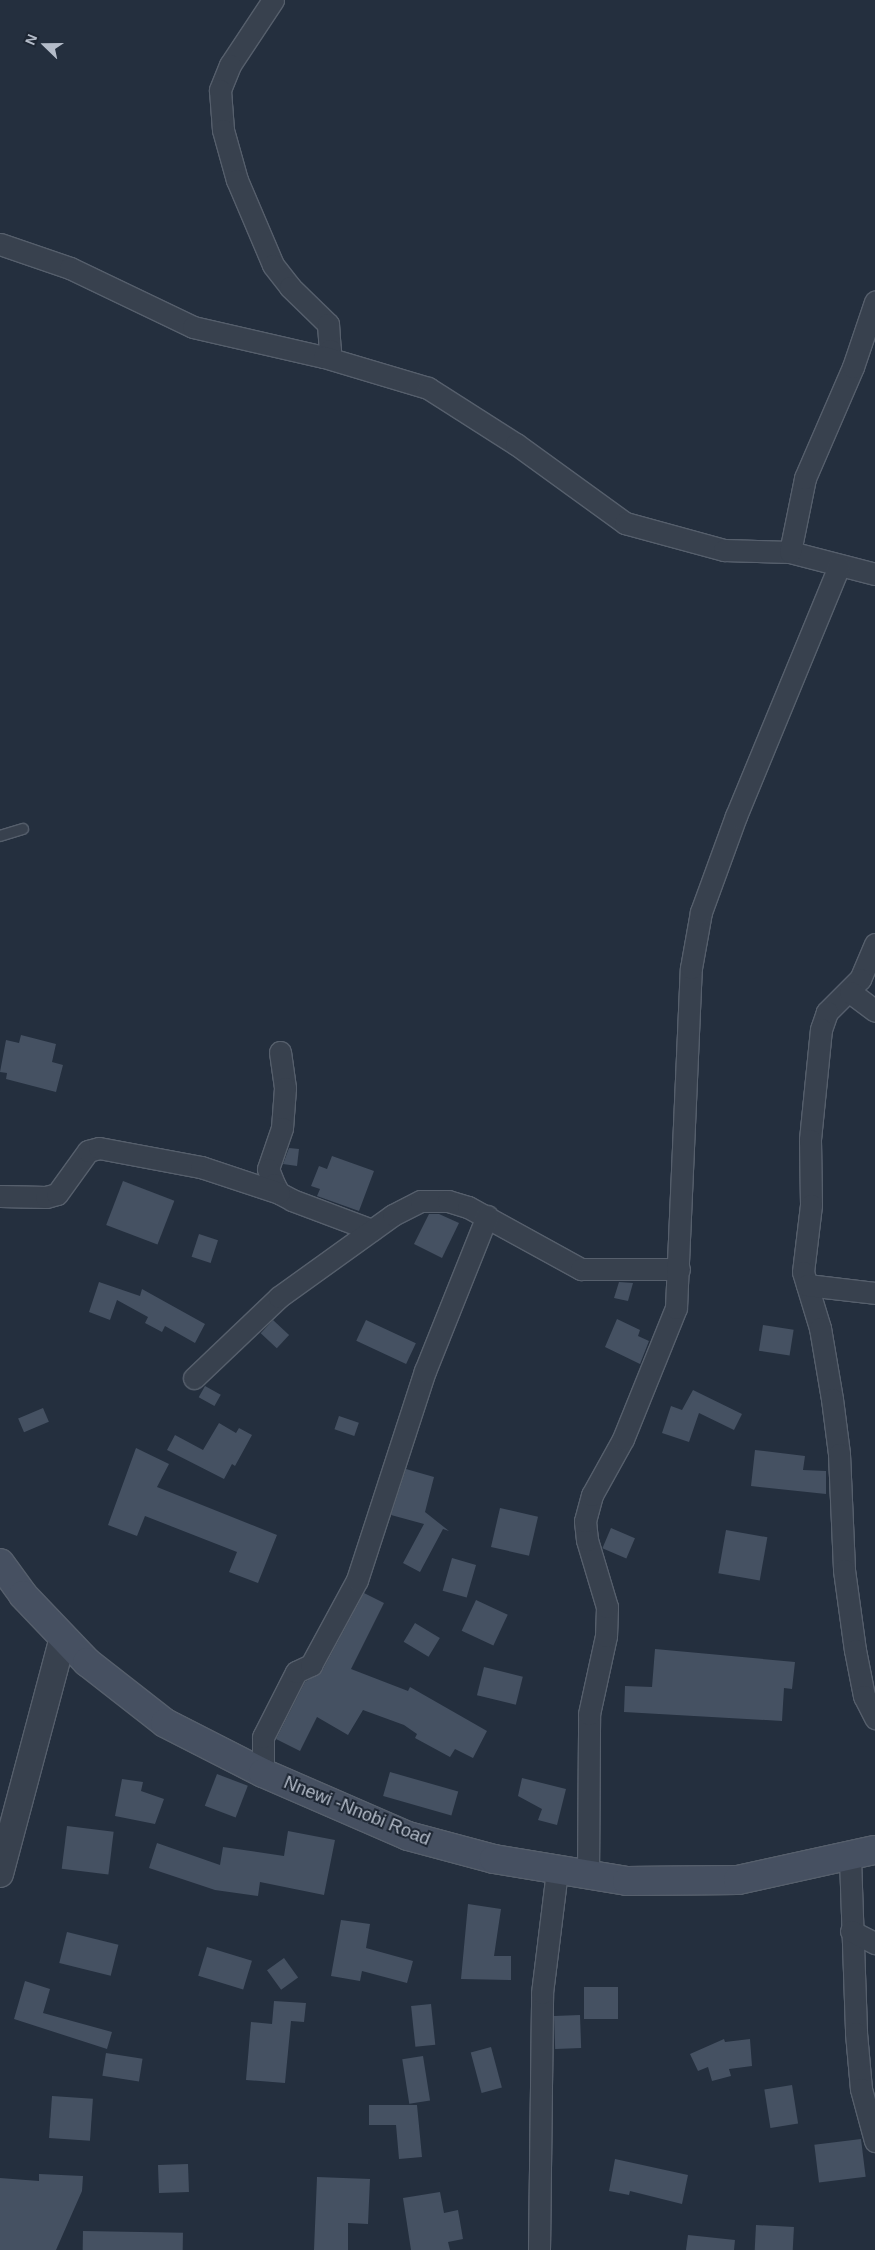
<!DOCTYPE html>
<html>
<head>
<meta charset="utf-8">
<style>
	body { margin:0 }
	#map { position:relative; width:875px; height:2250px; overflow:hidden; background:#242f3e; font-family:Helvetica,sans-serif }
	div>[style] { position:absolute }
	.building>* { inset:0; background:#455162; transform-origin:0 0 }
	.roads { filter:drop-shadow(1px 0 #565f6c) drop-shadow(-1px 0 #565f6c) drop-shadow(0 1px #565f6c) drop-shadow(0 -1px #565f6c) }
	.service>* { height:10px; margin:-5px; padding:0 5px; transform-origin:5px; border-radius:5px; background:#38414e }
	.minor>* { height:21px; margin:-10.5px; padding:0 10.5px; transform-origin:10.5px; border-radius:10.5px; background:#38414e }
	.tertiary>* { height:26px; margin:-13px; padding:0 13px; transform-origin:13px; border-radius:13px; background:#38414e }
	.secondary>* { height:28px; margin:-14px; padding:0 14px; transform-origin:14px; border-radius:14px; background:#465061 }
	span { translate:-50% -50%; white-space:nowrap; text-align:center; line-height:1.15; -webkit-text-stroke:4px #1d2633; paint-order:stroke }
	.street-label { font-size:18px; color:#b4bcc9 }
	.north { position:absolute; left:20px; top:20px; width:50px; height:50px; -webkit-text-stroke:4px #1d2633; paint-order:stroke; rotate:292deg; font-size:14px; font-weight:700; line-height:20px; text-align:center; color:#b4bcc9 }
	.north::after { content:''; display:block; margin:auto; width:18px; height:22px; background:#b4bcc9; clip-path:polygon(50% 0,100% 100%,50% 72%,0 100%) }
</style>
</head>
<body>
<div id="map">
	<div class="building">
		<i style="clip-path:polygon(21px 1035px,56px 1044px,52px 1062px,63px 1065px,56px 1092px,6px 1079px,7px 1073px,0 1072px,6px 1040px,19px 1043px)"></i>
		<i style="clip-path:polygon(289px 1148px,299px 1149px,297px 1166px,283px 1164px)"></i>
		<i style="clip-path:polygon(332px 1156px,374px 1171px,359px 1211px,317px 1196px,320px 1189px,311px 1186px,319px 1166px,327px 1169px)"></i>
		<i style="left:123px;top:1181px;width:55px;height:47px;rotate:21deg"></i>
		<i style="clip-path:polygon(429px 1214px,439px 1214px,459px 1223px,442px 1258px,414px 1244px)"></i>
		<i style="left:199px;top:1234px;width:20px;height:24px;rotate:18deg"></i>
		<i style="clip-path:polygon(99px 1282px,140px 1296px,142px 1289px,205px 1324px,195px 1343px,165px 1326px,162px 1332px,145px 1323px,148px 1317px,117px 1300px,110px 1320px,89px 1312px)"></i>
		<i style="clip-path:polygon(619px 1282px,633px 1283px,628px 1301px,614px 1298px)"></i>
		<i style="clip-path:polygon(617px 1319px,640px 1330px,638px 1336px,649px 1341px,640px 1364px,605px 1347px)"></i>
		<i style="left:273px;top:1320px;width:22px;height:18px;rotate:43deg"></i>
		<i style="left:366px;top:1320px;width:55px;height:23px;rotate:25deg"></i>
		<i style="left:763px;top:1325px;width:31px;height:26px;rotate:9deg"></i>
		<i style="left:205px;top:1386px;width:18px;height:13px;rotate:29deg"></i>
		<i style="clip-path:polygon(693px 1390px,742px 1414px,734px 1430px,699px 1413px,689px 1442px,662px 1433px,671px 1406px,682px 1410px)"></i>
		<i style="left:43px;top:1408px;width:15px;height:27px;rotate:67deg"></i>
		<i style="left:339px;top:1416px;width:21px;height:14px;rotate:19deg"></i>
		<i style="clip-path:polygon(219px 1423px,236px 1433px,239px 1428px,252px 1435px,235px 1466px,232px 1464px,224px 1479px,167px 1450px,175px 1435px,203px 1450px)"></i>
		<i style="clip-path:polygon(136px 1448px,169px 1464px,157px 1487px,277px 1535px,258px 1583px,229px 1572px,237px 1552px,145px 1516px,137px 1536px,108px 1525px)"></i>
		<i style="clip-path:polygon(755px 1450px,805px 1456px,803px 1470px,826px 1471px,826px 1494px,751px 1486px)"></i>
		<i style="clip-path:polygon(406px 1469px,434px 1477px,425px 1512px,449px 1531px,443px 1529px,420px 1572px,403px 1563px,424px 1524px,391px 1515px)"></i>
		<i style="left:500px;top:1508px;width:39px;height:40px;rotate:13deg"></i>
		<i style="left:611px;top:1528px;width:26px;height:22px;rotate:23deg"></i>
		<i style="left:726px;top:1530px;width:42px;height:44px;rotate:10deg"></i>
		<i style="left:452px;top:1558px;width:25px;height:34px;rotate:16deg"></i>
		<i style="clip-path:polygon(364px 1593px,384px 1603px,351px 1669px,408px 1691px,410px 1687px,487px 1731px,473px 1758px,455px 1749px,450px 1757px,415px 1738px,417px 1734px,404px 1725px,363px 1710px,348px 1735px,317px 1717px,300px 1751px,276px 1739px,305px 1682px,322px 1671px)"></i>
		<i style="left:476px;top:1600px;width:35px;height:34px;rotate:25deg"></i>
		<i style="left:415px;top:1623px;width:29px;height:22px;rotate:31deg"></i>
		<i style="clip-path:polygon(655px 1649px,795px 1662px,792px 1689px,784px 1688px,782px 1721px,624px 1712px,625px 1686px,652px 1687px)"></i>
		<i style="left:484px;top:1667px;width:40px;height:29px;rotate:14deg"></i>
		<i style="left:390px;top:1772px;width:71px;height:25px;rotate:16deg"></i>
		<i style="left:217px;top:1774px;width:33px;height:34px;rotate:21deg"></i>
		<i style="clip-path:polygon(522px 1778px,566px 1789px,557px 1825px,538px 1820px,542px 1809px,518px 1796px)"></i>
		<i style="clip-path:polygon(122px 1779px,143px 1782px,141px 1791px,164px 1799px,155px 1824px,115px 1816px)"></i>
		<i style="left:67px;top:1826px;width:47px;height:43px;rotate:7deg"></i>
		<i style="clip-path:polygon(288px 1831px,335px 1840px,324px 1895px,260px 1882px,258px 1896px,215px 1890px,149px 1868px,157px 1843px,220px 1865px,223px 1847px,284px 1856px)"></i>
		<i style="clip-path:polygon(468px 1904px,501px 1909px,494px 1956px,511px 1956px,511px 1980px,461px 1979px)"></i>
		<i style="clip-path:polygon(341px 1920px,370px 1924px,366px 1948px,413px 1961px,407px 1983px,362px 1971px,360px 1981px,331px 1976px)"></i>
		<i style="left:67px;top:1932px;width:53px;height:32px;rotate:14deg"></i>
		<i style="left:207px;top:1947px;width:47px;height:30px;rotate:17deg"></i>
		<i style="left:284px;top:1958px;width:24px;height:21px;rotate:54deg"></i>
		<i style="clip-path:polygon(25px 1981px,50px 1989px,43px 2013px,112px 2032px,107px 2049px,14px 2019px)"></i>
		<i style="left:618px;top:1987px;width:32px;height:34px;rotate:90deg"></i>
		<i style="clip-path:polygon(274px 2001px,306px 2003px,304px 2022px,291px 2021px,285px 2083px,246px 2080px,251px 2022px,272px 2024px)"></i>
		<i style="left:431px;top:2004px;width:41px;height:20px;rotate:84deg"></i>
		<i style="left:580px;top:2015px;width:33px;height:26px;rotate:88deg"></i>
		<i style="clip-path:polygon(724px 2039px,725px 2042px,750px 2039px,752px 2066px,729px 2069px,731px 2076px,712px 2081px,708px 2067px,698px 2071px,690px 2054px)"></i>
		<i style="left:491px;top:2047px;width:42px;height:21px;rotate:75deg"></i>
		<i style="left:106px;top:2053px;width:37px;height:23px;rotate:9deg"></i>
		<i style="left:423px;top:2056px;width:45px;height:21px;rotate:81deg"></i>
		<i style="left:792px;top:2085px;width:39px;height:28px;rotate:81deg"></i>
		<i style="left:52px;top:2096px;width:41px;height:42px;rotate:4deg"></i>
		<i style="clip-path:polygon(369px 2105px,417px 2105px,422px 2157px,399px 2159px,396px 2125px,369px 2125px)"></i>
		<i style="left:861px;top:2139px;width:38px;height:47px;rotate:83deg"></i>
		<i style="clip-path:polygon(615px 2159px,688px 2175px,682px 2204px,630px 2191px,629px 2195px,609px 2191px)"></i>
		<i style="left:188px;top:2164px;width:28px;height:30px;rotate:88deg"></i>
		<i style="clip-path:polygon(39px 2174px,83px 2176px,82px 2191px,56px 2250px,0 2250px,0 2178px,39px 2181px)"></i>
		<i style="clip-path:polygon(317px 2177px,370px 2179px,368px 2224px,348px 2223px,348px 2250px,314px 2250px)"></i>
		<i style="clip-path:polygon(440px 2192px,444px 2213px,458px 2210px,463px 2239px,448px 2242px,450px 2250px,411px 2250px,403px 2198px)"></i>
		<i style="left:756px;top:2225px;width:38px;height:25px;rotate:3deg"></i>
		<i style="left:83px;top:2231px;width:100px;height:19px;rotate:1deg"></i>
		<i style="clip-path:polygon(688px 2235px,735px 2240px,734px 2250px,686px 2250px)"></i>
	</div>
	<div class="roads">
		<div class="service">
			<i style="left:0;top:836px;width:24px;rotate:-17deg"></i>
		</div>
		<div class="minor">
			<i style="left:273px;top:0;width:78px;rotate:123.5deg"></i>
			<i style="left:230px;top:65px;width:27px;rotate:112deg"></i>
			<i style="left:220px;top:90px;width:40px;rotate:85.7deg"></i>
			<i style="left:223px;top:130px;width:52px;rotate:74.4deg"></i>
			<i style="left:237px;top:180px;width:92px;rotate:67deg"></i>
			<i style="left:273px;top:265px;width:28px;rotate:52deg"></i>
			<i style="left:290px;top:287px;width:53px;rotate:44.2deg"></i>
			<i style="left:328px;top:324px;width:26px;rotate:86deg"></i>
			<i style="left:330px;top:350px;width:9px;rotate:131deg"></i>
			<i style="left:0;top:244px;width:74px;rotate:18.9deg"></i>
			<i style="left:70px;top:268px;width:136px;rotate:25.6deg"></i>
			<i style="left:193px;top:327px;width:134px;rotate:12.9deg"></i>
			<i style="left:324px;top:357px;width:109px;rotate:16.6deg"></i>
			<i style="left:428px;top:388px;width:104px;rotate:32.5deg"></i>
			<i style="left:516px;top:444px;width:135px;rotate:35.9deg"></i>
			<i style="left:625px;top:523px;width:103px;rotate:15.3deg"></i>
			<i style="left:724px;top:550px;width:66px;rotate:1.7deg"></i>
			<i style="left:790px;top:552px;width:88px;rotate:14.5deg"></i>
			<i style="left:790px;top:552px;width:76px;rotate:-78.5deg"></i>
			<i style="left:805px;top:478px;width:121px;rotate:-66.6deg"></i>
			<i style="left:853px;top:367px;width:69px;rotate:-71.3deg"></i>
			<i style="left:875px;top:944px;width:38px;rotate:113deg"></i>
			<i style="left:860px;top:979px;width:47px;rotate:135deg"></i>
			<i style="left:827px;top:1012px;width:18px;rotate:109deg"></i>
			<i style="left:821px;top:1029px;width:112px;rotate:95.7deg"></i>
			<i style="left:810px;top:1140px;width:65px;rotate:89.1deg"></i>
			<i style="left:811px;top:1205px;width:67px;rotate:96.8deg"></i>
			<i style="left:803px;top:1272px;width:59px;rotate:73.1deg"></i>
			<i style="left:820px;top:1328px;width:72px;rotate:80.4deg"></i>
			<i style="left:832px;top:1399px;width:55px;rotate:82.7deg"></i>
			<i style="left:839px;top:1454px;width:116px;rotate:87.5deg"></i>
			<i style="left:844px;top:1570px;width:81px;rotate:82.2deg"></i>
			<i style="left:855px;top:1650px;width:47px;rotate:78.9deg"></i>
			<i style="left:864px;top:1696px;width:25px;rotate:63deg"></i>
			<i style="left:850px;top:992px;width:31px;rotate:37deg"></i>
			<i style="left:280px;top:1052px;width:36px;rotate:82deg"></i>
			<i style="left:285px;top:1088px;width:40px;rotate:94.3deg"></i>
			<i style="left:282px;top:1128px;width:43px;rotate:108.9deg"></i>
			<i style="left:268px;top:1169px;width:16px;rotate:68deg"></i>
			<i style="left:274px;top:1184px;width:10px;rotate:61deg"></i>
			<i style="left:279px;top:1193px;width:15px;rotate:28deg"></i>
			<i style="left:292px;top:1200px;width:85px;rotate:20.6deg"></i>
			<i style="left:0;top:1196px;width:46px;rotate:1.2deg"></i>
			<i style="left:46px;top:1197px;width:11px;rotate:-15deg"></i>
			<i style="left:57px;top:1194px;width:53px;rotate:-54.2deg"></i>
			<i style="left:88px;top:1151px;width:11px;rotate:-15deg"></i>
			<i style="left:99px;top:1148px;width:104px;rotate:10.6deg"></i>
			<i style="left:201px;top:1167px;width:82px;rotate:18.4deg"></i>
			<i style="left:807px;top:1285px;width:68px;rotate:6.7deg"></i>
			<i style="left:194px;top:1378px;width:117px;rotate:-43.6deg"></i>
			<i style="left:279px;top:1297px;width:140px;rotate:-35.7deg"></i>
			<i style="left:393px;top:1215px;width:31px;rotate:-27deg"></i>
			<i style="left:421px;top:1201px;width:27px"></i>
			<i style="left:448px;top:1201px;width:21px;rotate:17deg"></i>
			<i style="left:468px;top:1207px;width:129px;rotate:28.8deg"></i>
			<i style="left:581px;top:1269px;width:98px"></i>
			<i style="left:263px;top:1773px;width:36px;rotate:-90deg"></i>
			<i style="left:263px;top:1737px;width:73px;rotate:-63.1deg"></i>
			<i style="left:296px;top:1672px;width:17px;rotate:-25deg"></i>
			<i style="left:311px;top:1665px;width:97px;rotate:-61.6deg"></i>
			<i style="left:357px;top:1580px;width:220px;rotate:-72deg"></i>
			<i style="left:425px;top:1371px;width:167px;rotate:-68.2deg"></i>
			<i style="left:850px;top:1858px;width:175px;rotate:88deg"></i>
			<i style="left:856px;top:2033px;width:56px;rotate:84.9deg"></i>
			<i style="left:861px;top:2089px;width:54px;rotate:74.9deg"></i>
			<i style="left:588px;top:1876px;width:162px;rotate:-89.6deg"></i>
			<i style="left:589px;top:1714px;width:80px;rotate:-77.7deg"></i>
			<i style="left:606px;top:1636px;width:29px;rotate:-88deg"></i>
			<i style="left:607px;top:1607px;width:70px;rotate:-106.6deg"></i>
			<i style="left:587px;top:1540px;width:19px;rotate:-96deg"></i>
			<i style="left:585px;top:1521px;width:27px;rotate:-75deg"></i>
			<i style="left:592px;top:1495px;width:64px;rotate:-61deg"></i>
			<i style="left:623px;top:1439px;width:141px;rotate:-68deg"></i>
			<i style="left:676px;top:1308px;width:340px;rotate:-87.5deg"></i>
			<i style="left:691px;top:968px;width:57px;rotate:-79.9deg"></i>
			<i style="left:701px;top:912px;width:102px;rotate:-70deg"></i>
			<i style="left:736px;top:816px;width:270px;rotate:-67.6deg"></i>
			<i style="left:851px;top:1931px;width:27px;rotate:27deg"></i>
			<i style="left:539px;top:2250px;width:257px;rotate:-89.3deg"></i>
			<i style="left:542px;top:1993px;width:124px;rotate:-83deg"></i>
		</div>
		<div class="tertiary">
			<i style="left:0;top:1874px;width:245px;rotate:-75.1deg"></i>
		</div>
		<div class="secondary">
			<i style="left:0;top:1563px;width:39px;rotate:54deg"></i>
			<i style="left:23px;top:1595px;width:93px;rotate:46.3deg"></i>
			<i style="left:87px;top:1662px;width:99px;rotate:38deg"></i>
			<i style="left:165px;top:1723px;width:110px;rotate:27deg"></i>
			<i style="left:263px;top:1773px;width:158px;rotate:23.5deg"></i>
			<i style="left:408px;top:1836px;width:89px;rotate:15deg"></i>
			<i style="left:494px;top:1859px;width:135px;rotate:9.4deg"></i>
			<i style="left:627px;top:1881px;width:111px;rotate:-0.5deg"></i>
			<i style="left:738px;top:1880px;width:140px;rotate:-12.4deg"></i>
		</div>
	</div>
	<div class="street-label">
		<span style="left:357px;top:1811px;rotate:22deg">Nnewi -Nnobi Road</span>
	</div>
	<div class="north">N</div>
</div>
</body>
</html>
